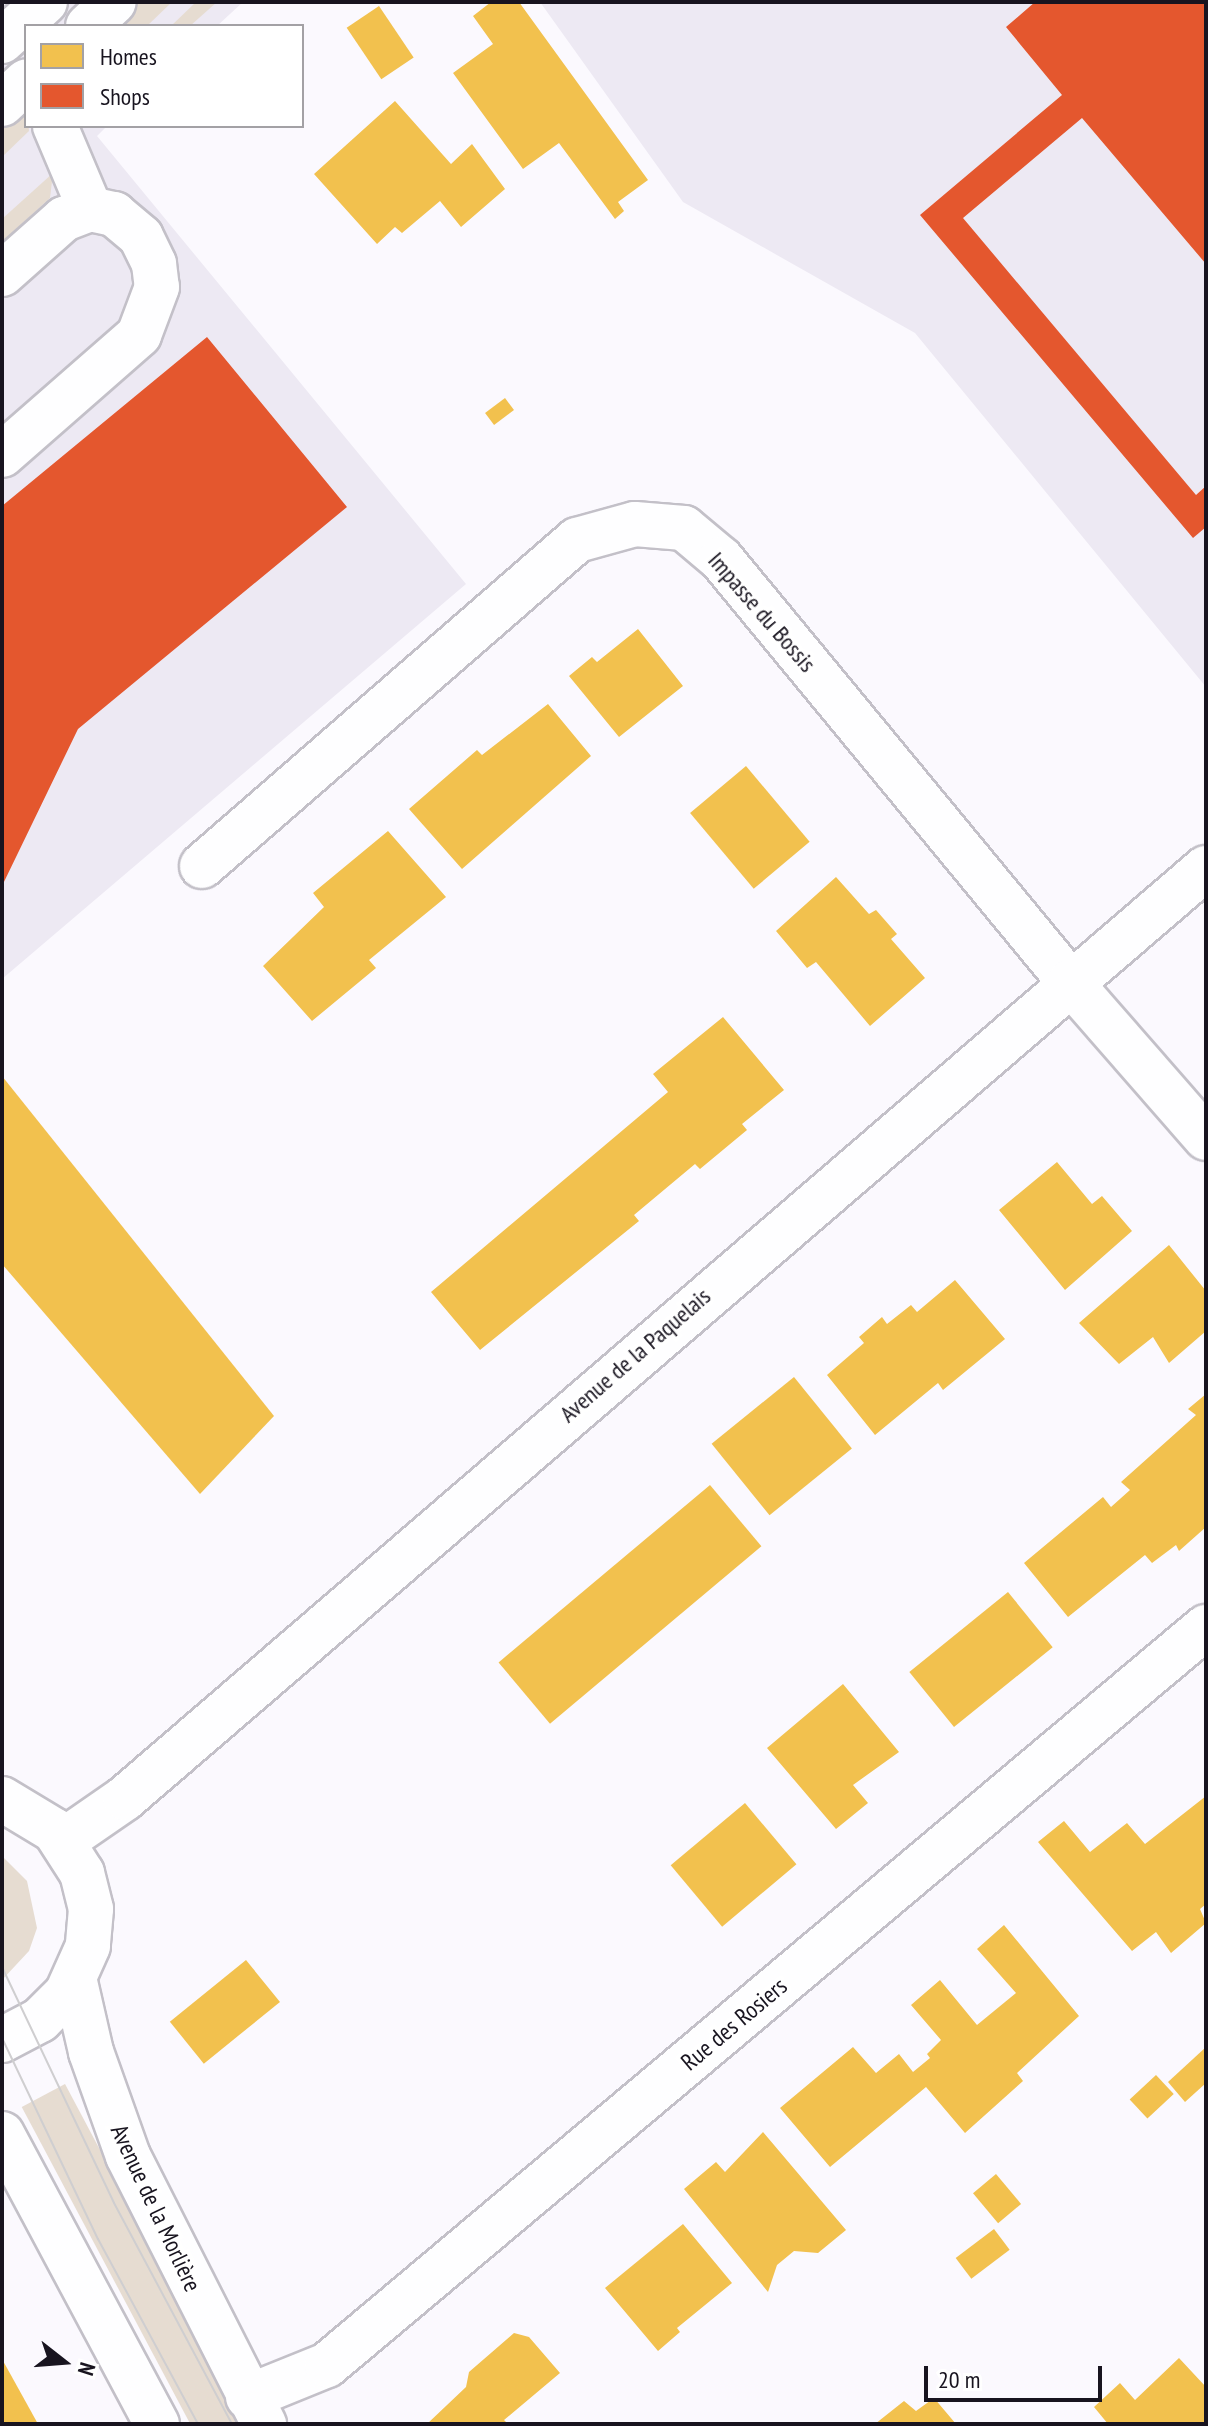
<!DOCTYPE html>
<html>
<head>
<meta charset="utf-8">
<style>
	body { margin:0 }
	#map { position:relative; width:1208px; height:2426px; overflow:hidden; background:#fbf9fe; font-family:"PT Sans Narrow",sans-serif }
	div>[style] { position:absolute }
	.built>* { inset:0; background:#ede9f3 }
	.green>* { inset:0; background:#e6dcd1; transform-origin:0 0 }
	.homes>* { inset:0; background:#f2c14e; transform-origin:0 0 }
	.shops>* { inset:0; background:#e4572e }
	.roads { filter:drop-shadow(2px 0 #c3c0c8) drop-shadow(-2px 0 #c3c0c8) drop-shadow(0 2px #c3c0c8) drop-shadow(0 -2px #c3c0c8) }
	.minor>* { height:44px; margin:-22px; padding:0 22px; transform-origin:22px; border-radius:22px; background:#fefeff }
	.major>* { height:44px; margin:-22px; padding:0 22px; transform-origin:22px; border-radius:22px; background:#fefeff }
	.tram>* { height:2px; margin:-1px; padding:0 1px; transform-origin:1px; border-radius:1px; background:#cfced0 }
	span { translate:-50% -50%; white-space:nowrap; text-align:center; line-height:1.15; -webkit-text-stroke:8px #fff; paint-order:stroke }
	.street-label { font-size:24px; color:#18141f }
	.frame { position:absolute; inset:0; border:4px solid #18141f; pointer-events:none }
	.legend { position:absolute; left:24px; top:24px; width:280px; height:104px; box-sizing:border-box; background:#fff; border:2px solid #a3a1a5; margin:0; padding:10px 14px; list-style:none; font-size:24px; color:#18141f }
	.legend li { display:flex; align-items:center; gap:16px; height:40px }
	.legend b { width:40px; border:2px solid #a3a1a5 }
	.north { position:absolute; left:24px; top:2322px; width:80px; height:80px; -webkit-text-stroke:6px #fff; paint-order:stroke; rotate:107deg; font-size:22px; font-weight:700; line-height:32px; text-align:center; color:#18141f }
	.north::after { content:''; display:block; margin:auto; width:28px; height:36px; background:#18141f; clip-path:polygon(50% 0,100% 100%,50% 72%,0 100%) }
	.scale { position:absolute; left:924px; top:2366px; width:178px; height:36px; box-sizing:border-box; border:4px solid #18141f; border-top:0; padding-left:10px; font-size:24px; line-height:28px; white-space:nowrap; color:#18141f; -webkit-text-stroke:6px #fff; paint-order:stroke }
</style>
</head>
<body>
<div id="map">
	<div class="built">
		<i style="clip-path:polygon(2px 2px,243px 2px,217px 26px,26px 26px,26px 126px,107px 126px,97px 136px,466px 584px,2px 979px)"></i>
		<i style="clip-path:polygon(540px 2px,1206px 2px,1206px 687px,915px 333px,683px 202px)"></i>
	</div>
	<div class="green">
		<i style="clip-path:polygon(133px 2px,172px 2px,147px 26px,120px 26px)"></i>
		<i style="clip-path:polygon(196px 2px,217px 2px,190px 26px,171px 26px)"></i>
		<i style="clip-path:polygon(26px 104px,29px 131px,2px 157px,2px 120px)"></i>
		<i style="clip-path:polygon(53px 173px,50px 198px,2px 242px,2px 219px)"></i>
		<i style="clip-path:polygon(2px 1856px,27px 1881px,37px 1928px,29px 1951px,2px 1980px)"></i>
		<i style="left:65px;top:2084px;width:385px;height:49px;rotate:62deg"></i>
	</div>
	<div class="homes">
		<i style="clip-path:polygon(491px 2px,519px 2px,648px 180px,618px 202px,624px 211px,615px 219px,559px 143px,523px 169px,453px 73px,493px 44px,473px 16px)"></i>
		<i style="left:379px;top:6px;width:62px;height:39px;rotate:56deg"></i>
		<i style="clip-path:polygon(395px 101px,451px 164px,472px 144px,505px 189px,461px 227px,440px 201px,402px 233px,395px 227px,377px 244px,314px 174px)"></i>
		<i style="left:505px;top:398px;width:15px;height:25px;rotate:53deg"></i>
		<i style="clip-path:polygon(638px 629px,683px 686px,619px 737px,569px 676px,592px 657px,597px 662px)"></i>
		<i style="clip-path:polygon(548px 704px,591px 756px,462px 869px,409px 809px,477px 750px,482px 755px)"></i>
		<i style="left:746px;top:766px;width:99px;height:73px;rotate:50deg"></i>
		<i style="clip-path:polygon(388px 831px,446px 897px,369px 960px,376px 968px,312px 1021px,263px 966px,324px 907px,313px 893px)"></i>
		<i style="clip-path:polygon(836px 877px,869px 914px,876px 910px,897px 934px,891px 939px,925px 978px,870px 1026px,816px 962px,807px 968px,776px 931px)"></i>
		<i style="clip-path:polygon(723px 1017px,784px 1090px,742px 1124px,747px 1130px,700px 1169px,695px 1164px,634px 1215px,639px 1221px,480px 1350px,431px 1292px,668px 1092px,653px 1074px)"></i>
		<i style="clip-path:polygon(2px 1076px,274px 1416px,200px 1494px,2px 1264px)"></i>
		<i style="clip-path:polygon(1057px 1162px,1092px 1204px,1102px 1196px,1132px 1231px,1065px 1290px,999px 1210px)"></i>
		<i style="clip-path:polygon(1169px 1245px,1206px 1291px,1206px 1331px,1169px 1363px,1153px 1337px,1119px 1364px,1079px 1323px)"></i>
		<i style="clip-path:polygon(955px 1280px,1005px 1339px,943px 1390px,938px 1383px,875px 1435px,827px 1375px,864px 1343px,859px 1337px,882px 1317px,887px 1324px,911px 1305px,917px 1312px)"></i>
		<i style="left:794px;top:1377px;width:92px;height:106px;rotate:51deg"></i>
		<i style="clip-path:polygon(1206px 1394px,1206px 1527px,1179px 1551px,1176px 1545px,1152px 1563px,1145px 1555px,1068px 1617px,1024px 1563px,1103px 1497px,1111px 1507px,1130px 1490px,1121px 1482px,1196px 1415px,1188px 1409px)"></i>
		<i style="left:710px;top:1485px;width:80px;height:276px;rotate:50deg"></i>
		<i style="left:1008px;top:1592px;width:71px;height:127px;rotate:51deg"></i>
		<i style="clip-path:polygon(843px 1684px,899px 1752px,853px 1785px,868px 1803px,836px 1829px,767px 1748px)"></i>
		<i style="clip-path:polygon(1206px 1796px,1206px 1904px,1200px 1909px,1206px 1923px,1171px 1953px,1156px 1932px,1132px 1951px,1038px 1842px,1064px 1821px,1090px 1852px,1127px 1823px,1145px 1844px)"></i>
		<i style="left:745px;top:1803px;width:80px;height:97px;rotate:50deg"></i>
		<i style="clip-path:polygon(1004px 1925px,1079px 2016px,1017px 2073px,1023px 2081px,965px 2133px,926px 2087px,830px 2167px,780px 2108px,853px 2047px,876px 2073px,899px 2054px,913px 2072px,930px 2058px,927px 2054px,941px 2040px,911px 2005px,940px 1980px,977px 2025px,1016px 1993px,977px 1949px)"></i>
		<i style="left:246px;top:1960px;width:54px;height:98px;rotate:51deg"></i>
		<i style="clip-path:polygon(1206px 2047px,1206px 2083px,1185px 2102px,1168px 2082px)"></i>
		<i style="left:1156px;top:2075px;width:26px;height:36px;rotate:47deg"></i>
		<i style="clip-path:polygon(763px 2132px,846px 2230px,818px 2253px,794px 2251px,777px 2265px,768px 2292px,684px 2189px,716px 2162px,725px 2172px)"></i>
		<i style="left:996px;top:2174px;width:39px;height:30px;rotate:50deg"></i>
		<i style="clip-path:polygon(683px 2224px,732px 2283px,677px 2328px,680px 2332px,658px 2351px,605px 2288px)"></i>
		<i style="left:994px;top:2229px;width:26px;height:48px;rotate:53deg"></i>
		<i style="clip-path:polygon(514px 2333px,529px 2337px,560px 2373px,504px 2420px,508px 2424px,427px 2424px,466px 2387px,469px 2372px)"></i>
		<i style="clip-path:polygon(1179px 2358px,1206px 2387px,1206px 2424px,1108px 2424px,1094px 2407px,1120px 2383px,1135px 2400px)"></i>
		<i style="clip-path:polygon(2px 2359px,38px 2424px,2px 2424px)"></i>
		<i style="clip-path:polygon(934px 2398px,956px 2424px,875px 2424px,904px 2401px,916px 2411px)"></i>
	</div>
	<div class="shops">
		<i style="clip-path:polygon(1035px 2px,1206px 2px,1206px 264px,1082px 118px,963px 218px,1196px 495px,1206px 486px,1206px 527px,1193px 538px,920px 215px,1062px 95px,1006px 27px)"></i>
		<i style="clip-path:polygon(207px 337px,347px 507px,78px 729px,2px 886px,2px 506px)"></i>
	</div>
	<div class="roads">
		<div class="minor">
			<i style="left:55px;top:126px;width:90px;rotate:67.1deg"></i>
			<i style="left:2px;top:274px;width:83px;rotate:-41.6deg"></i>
			<i style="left:64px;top:219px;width:28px;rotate:-21deg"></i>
			<i style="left:90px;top:209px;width:25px;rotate:12deg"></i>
			<i style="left:114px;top:214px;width:35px;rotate:40deg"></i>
			<i style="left:141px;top:237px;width:30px;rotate:64deg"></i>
			<i style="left:154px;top:264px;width:23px;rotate:83deg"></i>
			<i style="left:157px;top:287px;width:51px;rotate:110.6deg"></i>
			<i style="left:139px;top:335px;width:182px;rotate:138.8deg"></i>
			<i style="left:202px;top:866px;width:497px;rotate:-41deg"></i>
			<i style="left:577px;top:540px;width:60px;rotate:-15.4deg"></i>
			<i style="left:635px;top:524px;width:49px;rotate:4.7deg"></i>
			<i style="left:684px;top:528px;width:48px;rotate:40deg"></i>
			<i style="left:721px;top:559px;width:548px;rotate:50.48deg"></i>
			<i style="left:1070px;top:982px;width:207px;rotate:48.9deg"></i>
			<i style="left:2px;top:1799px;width:62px;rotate:31.1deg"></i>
			<i style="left:55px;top:1831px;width:50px;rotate:57.3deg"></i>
			<i style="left:82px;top:1873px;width:37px;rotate:76deg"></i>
			<i style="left:91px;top:1909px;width:37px;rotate:95deg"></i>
			<i style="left:88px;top:1946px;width:51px;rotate:114.1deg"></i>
			<i style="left:67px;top:1993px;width:38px;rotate:135deg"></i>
			<i style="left:40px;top:2020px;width:43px;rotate:152.2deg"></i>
			<i style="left:63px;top:1841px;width:75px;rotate:-34.7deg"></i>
			<i style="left:125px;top:1798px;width:1426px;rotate:-40.71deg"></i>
			<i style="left:75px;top:1982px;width:72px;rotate:77.1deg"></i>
			<i style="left:91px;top:2052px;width:110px;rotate:70.4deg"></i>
			<i style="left:128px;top:2156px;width:301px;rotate:63.1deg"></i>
			<i style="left:2px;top:2134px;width:329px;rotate:61.9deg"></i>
			<i style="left:248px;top:2397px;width:85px;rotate:-22.1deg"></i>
			<i style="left:327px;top:2365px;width:1148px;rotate:-40.02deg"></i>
		</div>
		<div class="major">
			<i style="left:88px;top:26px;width:35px;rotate:-43deg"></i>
			<i style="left:2px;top:41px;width:58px;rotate:-42.2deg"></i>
			<i style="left:2px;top:104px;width:33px;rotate:-43deg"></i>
		</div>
	</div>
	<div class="tram">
		<i style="left:2px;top:1967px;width:261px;rotate:64.6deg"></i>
		<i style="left:114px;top:2203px;width:251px;rotate:61.9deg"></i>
		<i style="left:2px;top:2038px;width:223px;rotate:64.5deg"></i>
		<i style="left:98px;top:2239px;width:210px;rotate:61.6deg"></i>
	</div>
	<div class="street-label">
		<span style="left:762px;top:612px;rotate:49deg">Impasse du Bossis</span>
		<span style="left:635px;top:1355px;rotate:-41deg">Avenue de la Paquelais</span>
		<span style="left:734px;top:2024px;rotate:-40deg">Rue des Rosiers</span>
		<span style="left:156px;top:2208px;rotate:65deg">Avenue de la Morlière</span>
	</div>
	<div class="frame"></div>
	<ul class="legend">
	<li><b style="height:22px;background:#f2c14e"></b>Homes</li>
	<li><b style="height:22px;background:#e4572e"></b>Shops</li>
	</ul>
	<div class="north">N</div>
	<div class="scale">20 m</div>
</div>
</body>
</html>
